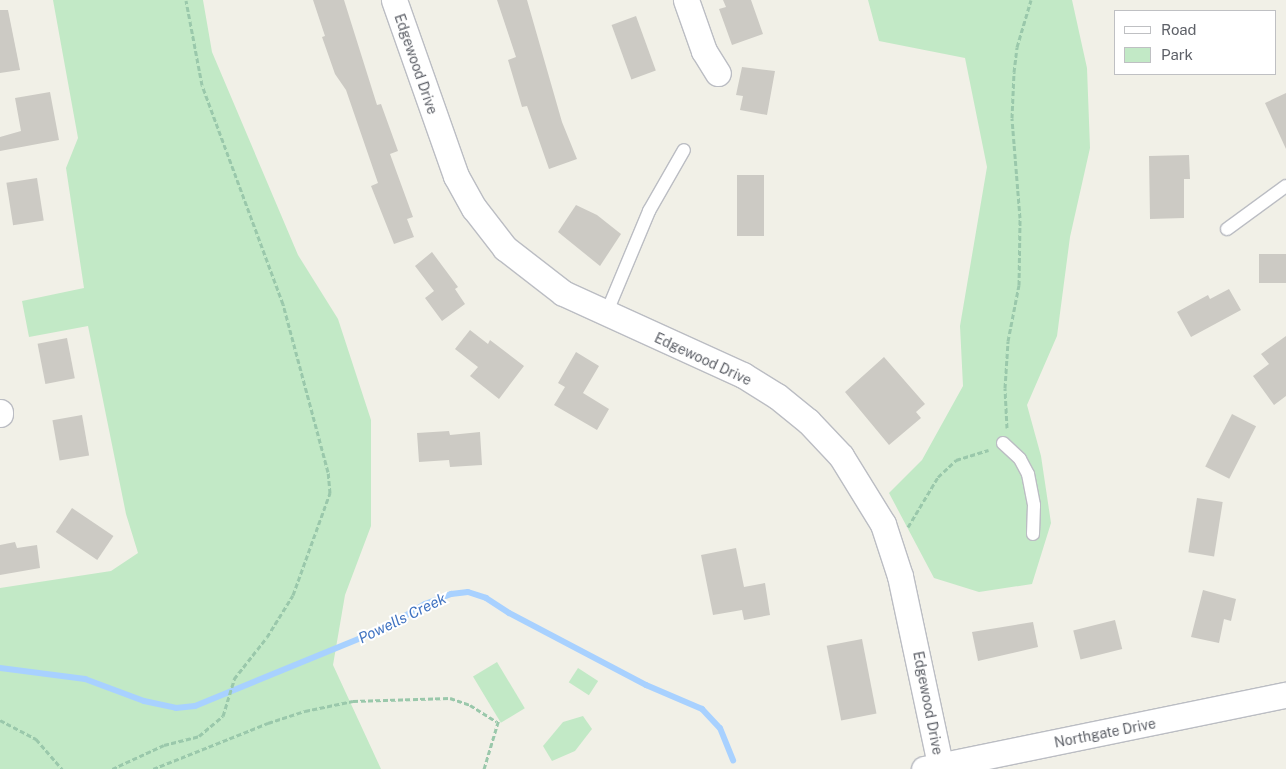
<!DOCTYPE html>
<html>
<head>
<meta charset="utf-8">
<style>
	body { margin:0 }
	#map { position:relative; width:1286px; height:769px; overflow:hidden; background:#f1f0e7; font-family:"Public Sans",sans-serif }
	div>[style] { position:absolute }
	.green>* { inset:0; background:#c2e9c6; transform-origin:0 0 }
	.stream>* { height:6px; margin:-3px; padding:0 3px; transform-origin:3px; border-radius:3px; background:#a8d1ff }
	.building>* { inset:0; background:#cccac4; transform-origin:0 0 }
	.path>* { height:3px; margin-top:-1.5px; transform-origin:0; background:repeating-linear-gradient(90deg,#9ac8ab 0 5px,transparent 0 7.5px) }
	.roads { filter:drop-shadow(1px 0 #bbbdc3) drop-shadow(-1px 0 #bbbdc3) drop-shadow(0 1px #bbbdc3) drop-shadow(0 -1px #bbbdc3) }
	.service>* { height:12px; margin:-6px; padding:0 6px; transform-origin:6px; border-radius:6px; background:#fff }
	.minor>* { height:25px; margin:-12.5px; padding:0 12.5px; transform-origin:12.5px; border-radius:12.5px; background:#fff }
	span { translate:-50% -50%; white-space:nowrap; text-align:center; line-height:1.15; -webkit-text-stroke:4px #fff; paint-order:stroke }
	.street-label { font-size:14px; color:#5e6168 }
	.water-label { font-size:15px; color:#4073c1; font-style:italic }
	.legend { position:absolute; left:1114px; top:10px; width:162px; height:65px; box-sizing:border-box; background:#fff; border:1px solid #bfc0c3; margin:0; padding:6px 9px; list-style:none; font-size:15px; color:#5e6168 }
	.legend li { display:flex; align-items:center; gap:10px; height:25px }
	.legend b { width:25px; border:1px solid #bfc0c3 }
</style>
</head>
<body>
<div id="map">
	<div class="green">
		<i style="clip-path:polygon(53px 0,203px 0,212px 52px,298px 255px,338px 319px,371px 420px,371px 526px,345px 595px,333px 665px,381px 769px,0 769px,0 588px,111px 571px,138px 553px,126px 514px,88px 326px,29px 337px,22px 301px,84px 288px,66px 168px,78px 138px)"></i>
		<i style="clip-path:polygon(868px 0,1072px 0,1087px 68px,1090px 148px,1070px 237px,1057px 336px,1027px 405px,1041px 456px,1051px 523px,1032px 584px,979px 592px,934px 578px,889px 493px,922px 460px,963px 386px,960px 326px,987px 167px,965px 58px,879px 41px)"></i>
		<i style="left:497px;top:662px;width:54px;height:28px;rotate:59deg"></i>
		<i style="left:578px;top:668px;width:24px;height:17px;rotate:33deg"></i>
		<i style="clip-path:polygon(583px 716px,592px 729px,575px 751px,552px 761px,543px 746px,563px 722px)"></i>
	</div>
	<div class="stream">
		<i style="left:0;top:668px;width:86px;rotate:7.4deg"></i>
		<i style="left:85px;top:679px;width:63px;rotate:20.4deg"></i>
		<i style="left:144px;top:701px;width:33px;rotate:12deg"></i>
		<i style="left:176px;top:708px;width:19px;rotate:-6deg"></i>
		<i style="left:195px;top:706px;width:203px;rotate:-22.3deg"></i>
		<i style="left:383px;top:629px;width:49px;rotate:-30.8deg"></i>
		<i style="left:425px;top:604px;width:28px;rotate:-21deg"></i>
		<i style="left:451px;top:594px;width:17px;rotate:-7deg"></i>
		<i style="left:468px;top:592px;width:19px;rotate:18deg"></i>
		<i style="left:486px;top:598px;width:27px;rotate:33deg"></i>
		<i style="left:509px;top:613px;width:155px;rotate:27.7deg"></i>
		<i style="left:646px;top:685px;width:61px;rotate:23.2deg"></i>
		<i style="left:702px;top:709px;width:26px;rotate:47deg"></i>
		<i style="left:720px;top:728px;width:35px;rotate:68deg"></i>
	</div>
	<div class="building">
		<i style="clip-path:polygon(313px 0,344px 0,377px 105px,381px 104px,398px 151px,390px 154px,413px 217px,407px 219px,414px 237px,394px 244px,371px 186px,378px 183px,346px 90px,335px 74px,322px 37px,325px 36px)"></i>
		<i style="clip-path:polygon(497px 0,527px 0,562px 122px,577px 159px,549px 169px,527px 106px,522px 107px,508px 60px,516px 57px)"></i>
		<i style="clip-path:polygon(723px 0,751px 0,763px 34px,732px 45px,719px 9px,726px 7px)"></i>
		<i style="clip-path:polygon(0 10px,8px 10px,20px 70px,0 73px)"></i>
		<i style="left:636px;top:16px;width:58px;height:26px;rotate:70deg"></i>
		<i style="clip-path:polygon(742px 67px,775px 71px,767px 115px,740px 110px,743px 96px,736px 95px)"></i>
		<i style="clip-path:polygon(50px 92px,59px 140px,0 151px,0 137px,21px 131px,15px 98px)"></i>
		<i style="clip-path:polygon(1286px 93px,1286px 149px,1265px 103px)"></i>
		<i style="clip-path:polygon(1189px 155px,1190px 179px,1184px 179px,1184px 218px,1150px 219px,1149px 156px)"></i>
		<i style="left:737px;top:175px;width:27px;height:61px"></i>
		<i style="left:37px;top:178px;width:43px;height:31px;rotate:81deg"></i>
		<i style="clip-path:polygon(576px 205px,597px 215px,621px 234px,600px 266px,558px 232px)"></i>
		<i style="clip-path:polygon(432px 252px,458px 287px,455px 289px,465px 304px,442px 321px,425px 298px,434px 291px,415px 266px)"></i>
		<i style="left:1286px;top:254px;width:29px;height:27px;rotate:90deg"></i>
		<i style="clip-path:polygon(1229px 289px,1241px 310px,1191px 337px,1177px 312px,1208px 295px,1210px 299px)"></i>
		<i style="clip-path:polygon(470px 330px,488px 344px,490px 340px,524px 366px,499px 399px,470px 376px,478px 367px,455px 349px)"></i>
		<i style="clip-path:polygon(1286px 336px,1286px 396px,1274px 405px,1253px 376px,1269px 364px,1261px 354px)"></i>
		<i style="left:67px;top:338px;width:41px;height:30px;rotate:79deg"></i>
		<i style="clip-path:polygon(576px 352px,599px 366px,583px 393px,609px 409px,597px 430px,554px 405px,565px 387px,558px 383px)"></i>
		<i style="clip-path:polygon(884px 357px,925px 404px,916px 412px,921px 418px,889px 445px,845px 392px)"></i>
		<i style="left:1232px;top:414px;width:27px;height:59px;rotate:27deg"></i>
		<i style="left:82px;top:415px;width:41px;height:30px;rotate:80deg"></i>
		<i style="clip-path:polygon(449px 431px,450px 435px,480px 432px,482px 465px,450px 467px,449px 460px,419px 462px,417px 433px)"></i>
		<i style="left:1197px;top:498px;width:26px;height:55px;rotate:9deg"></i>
		<i style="left:72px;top:508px;width:50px;height:29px;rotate:34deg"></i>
		<i style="clip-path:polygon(15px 542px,17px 548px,37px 545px,40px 568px,0 575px,0 545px)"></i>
		<i style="clip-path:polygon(736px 548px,744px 587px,765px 583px,770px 615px,744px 620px,742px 610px,713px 615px,701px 555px)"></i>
		<i style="clip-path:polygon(1203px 590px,1236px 599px,1231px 621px,1224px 619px,1219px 643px,1191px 637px)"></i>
		<i style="left:1115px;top:620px;width:30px;height:43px;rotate:76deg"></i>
		<i style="clip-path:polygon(1033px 622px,1038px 647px,978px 661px,972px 632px)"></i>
		<i style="left:862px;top:639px;width:76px;height:36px;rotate:79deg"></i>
	</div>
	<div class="path">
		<i style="left:1007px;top:428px;width:40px;rotate:-92.9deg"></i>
		<i style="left:1005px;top:388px;width:47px;rotate:-86.3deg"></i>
		<i style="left:1008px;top:341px;width:57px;rotate:-78.9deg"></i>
		<i style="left:1019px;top:285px;width:67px;rotate:-89.1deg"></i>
		<i style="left:1020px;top:218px;width:100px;rotate:-94.6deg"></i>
		<i style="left:1012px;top:118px;width:46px;rotate:-87.5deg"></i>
		<i style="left:1014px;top:72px;width:25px;rotate:-83deg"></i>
		<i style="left:1017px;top:47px;width:49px;rotate:-73.4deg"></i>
		<i style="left:908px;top:527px;width:58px;rotate:-59deg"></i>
		<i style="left:938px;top:477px;width:25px;rotate:-43deg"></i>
		<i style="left:956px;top:460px;width:34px;rotate:-17deg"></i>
		<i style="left:0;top:720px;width:41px;rotate:27.8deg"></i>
		<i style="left:36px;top:739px;width:40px;rotate:49deg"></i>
		<i style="left:112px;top:769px;width:57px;rotate:-24.8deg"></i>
		<i style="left:164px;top:745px;width:36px;rotate:-14deg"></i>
		<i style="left:199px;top:736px;width:31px;rotate:-40deg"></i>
		<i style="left:223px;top:716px;width:39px;rotate:-73deg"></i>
		<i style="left:234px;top:679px;width:53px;rotate:-51.8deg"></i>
		<i style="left:267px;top:637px;width:49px;rotate:-58.2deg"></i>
		<i style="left:293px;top:595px;width:109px;rotate:-70.1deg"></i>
		<i style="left:330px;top:493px;width:21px;rotate:-95deg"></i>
		<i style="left:328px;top:472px;width:174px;rotate:-105deg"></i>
		<i style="left:283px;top:304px;width:233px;rotate:-110.3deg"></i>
		<i style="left:202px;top:85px;width:86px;rotate:-100.7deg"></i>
		<i style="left:153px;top:769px;width:124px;rotate:-21.8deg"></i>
		<i style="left:268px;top:723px;width:39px;rotate:-18deg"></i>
		<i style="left:305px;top:711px;width:49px;rotate:-11.8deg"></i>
		<i style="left:353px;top:701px;width:97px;rotate:-1.8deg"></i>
		<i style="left:450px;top:698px;width:21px;rotate:19deg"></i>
		<i style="left:470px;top:705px;width:31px;rotate:32deg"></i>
		<i style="left:484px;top:769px;width:52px;rotate:-73.3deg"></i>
	</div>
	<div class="roads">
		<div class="service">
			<i style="left:1227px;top:229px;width:73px;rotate:-36.1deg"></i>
			<i style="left:606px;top:314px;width:112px;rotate:-67.3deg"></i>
			<i style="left:649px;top:211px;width:70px;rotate:-60.2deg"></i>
			<i style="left:1003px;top:443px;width:23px;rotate:43deg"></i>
			<i style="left:1020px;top:459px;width:17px;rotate:62deg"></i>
			<i style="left:1028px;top:474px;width:32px;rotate:79deg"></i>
			<i style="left:1034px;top:505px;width:29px;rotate:92deg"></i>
		</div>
		<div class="minor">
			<i style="left:394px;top:0;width:187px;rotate:70.6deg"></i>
			<i style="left:456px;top:176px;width:37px;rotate:61deg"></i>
			<i style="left:474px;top:208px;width:51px;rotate:52.2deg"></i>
			<i style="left:505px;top:248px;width:73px;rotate:37.8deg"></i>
			<i style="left:563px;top:293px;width:198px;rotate:24.5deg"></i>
			<i style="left:743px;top:375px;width:40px;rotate:32deg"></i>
			<i style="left:777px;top:396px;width:40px;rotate:39deg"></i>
			<i style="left:808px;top:421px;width:48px;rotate:46.7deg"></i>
			<i style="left:841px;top:456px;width:80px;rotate:58.3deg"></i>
			<i style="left:883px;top:524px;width:55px;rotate:71.9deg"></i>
			<i style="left:900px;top:576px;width:197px;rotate:78deg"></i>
			<i style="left:686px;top:0;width:54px;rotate:70.6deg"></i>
			<i style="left:704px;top:51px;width:26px;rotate:58deg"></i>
			<i style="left:0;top:412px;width:2px;rotate:90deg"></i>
			<i style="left:924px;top:769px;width:369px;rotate:-11.6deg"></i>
		</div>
	</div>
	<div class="street-label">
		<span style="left:416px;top:64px;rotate:71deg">Edgewood Drive</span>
		<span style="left:703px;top:359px;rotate:25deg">Edgewood Drive</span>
		<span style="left:928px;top:703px;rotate:79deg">Edgewood Drive</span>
		<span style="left:1105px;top:733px;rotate:-11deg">Northgate Drive</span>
	</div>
	<div class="water-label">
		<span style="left:402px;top:618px;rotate:-26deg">Powells Creek</span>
	</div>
	<ul class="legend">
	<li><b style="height:6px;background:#fff"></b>Road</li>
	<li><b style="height:14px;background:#c2e9c6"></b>Park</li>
	</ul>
</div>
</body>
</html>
